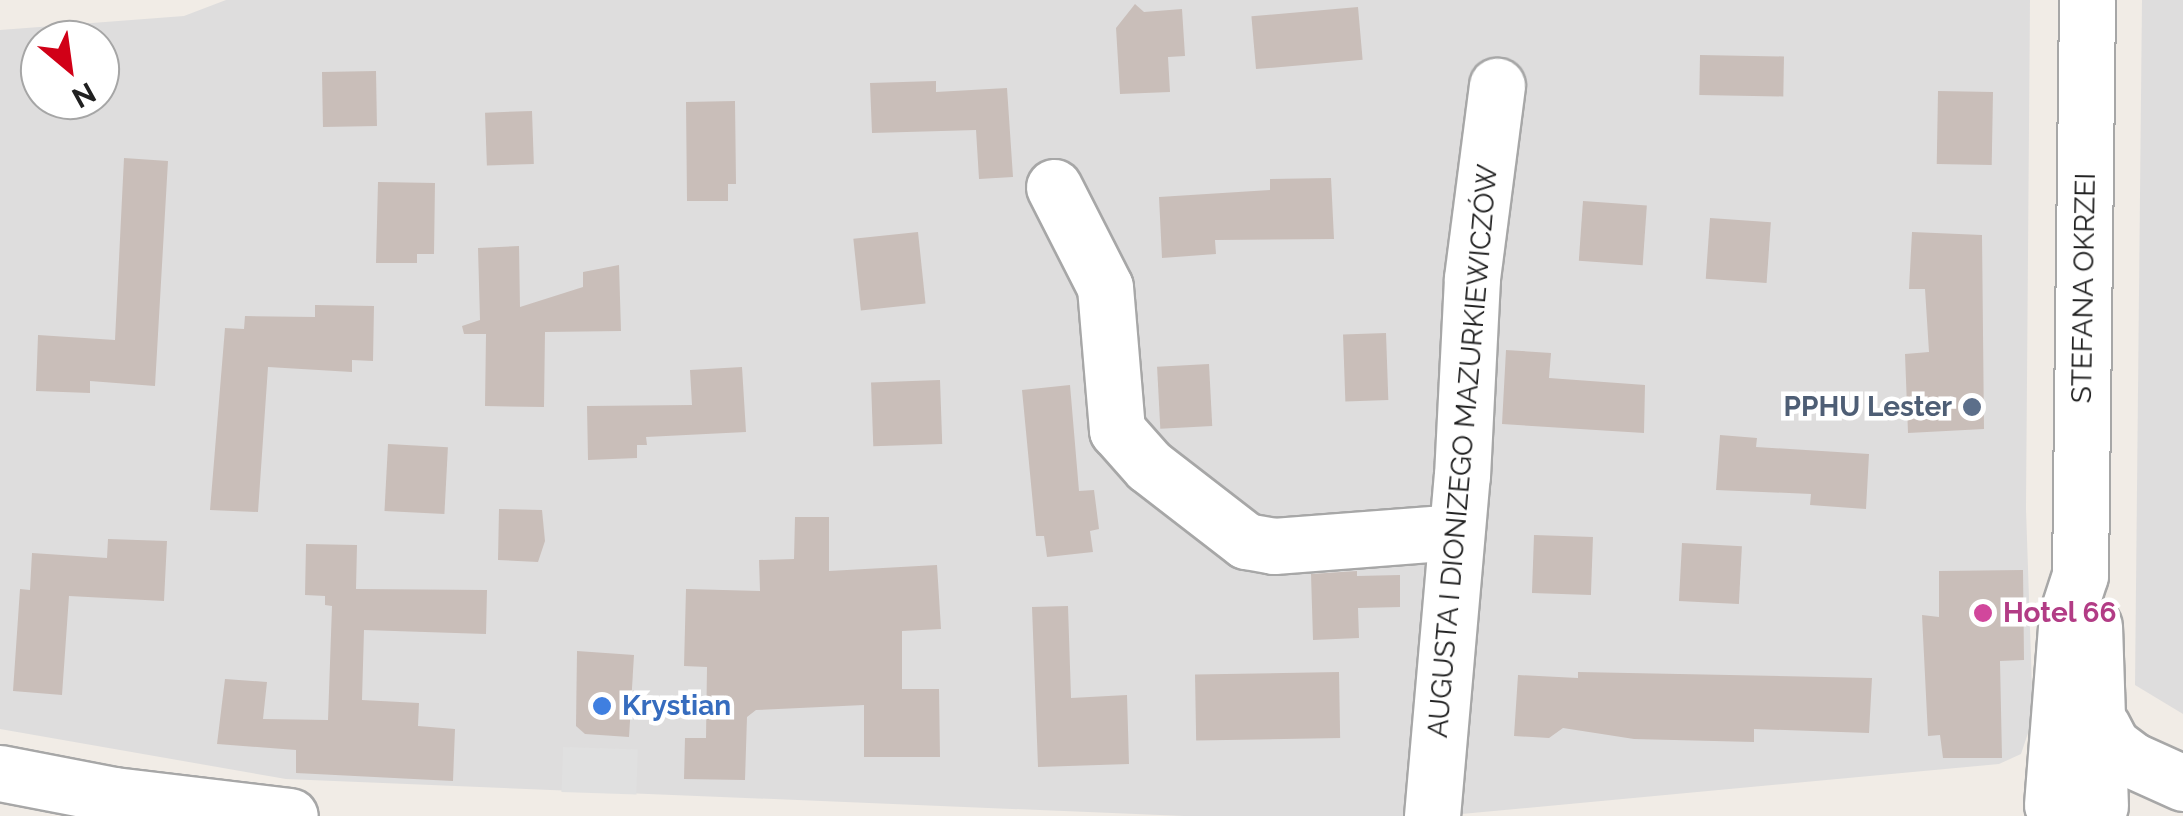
<!DOCTYPE html>
<html>
<head>
<meta charset="utf-8">
<style>
	body { margin:0 }
	#map { position:relative; width:2183px; height:816px; overflow:hidden; background:#f1ece6; font-family:Raleway,sans-serif }
	div>[style] { position:absolute }
	.residential>* { inset:0; background:#dedddd }
	.parking>* { inset:0; background:#e0e0e0; transform-origin:0 0 }
	.building>* { inset:0; background:#c9beb9; transform-origin:0 0 }
	.roads { filter:drop-shadow(2px 0 #a7a7a7) drop-shadow(-2px 0 #a7a7a7) drop-shadow(0 2px #a7a7a7) drop-shadow(0 -2px #a7a7a7) }
	.minor>* { height:55px; margin:-27.5px; padding:0 27.5px; transform-origin:27.5px; border-radius:27.5px; background:#fff }
	.dots>* { width:28px; height:28px; translate:-50% -50%; box-sizing:border-box; border:5px solid #fff; border-radius:50% }
	span { translate:-50% -50%; white-space:nowrap; text-align:center; line-height:1.15; -webkit-text-stroke:9px #fff; paint-order:stroke }
	.street-label { font-size:28px; color:#202020 }
	.service-label { font-size:28px; color:#4e5e75; font-weight:700 }
	.right { translate:-100% -50%; text-align:right }
	.hotel-label { font-size:28px; color:#b23c85; font-weight:700 }
	.left { translate:0 -50%; text-align:left }
	.shop-label { font-size:28px; color:#366cbe; font-weight:700 }
	.north { position:absolute; left:20px; top:20px; width:100px; height:100px; box-sizing:border-box; background:#fff; border:2px solid #a6a6a6; border-radius:50%; rotate:151deg; font-size:28px; font-weight:700; line-height:40px; text-align:center; color:#202020 }
	.north::after { content:''; display:block; margin:auto; width:35px; height:45px; background:#d10017; clip-path:polygon(50% 0,100% 100%,50% 72%,0 100%) }
</style>
</head>
<body>
<div id="map">
	<div class="residential">
		<i style="clip-path:polygon(evenodd,226px 0,2030px 0,2026px 509px,2033px 718px,2021px 754px,1999px 764px,1440px 816px,1184px 816px,286px 779px,0 729px,0 30px,184px 16px,226px 0,40px 40px,100px 40px,100px 100px,40px 100px,40px 40px)"></i>
		<i style="clip-path:polygon(2142px 0,2183px 0,2183px 714px,2135px 685px)"></i>
	</div>
	<div class="parking">
		<i style="left:563px;top:747px;width:75px;height:45px;rotate:2deg"></i>
	</div>
	<div class="building">
		<i style="clip-path:polygon(1135px 4px,1144px 12px,1182px 9px,1185px 56px,1168px 57px,1170px 92px,1120px 94px,1116px 28px)"></i>
		<i style="left:1358px;top:7px;width:53px;height:107px;rotate:85deg"></i>
		<i style="left:1700px;top:55px;width:84px;height:40px;rotate:1deg"></i>
		<i style="left:376px;top:71px;width:55px;height:54px;rotate:89deg"></i>
		<i style="clip-path:polygon(936px 81px,936px 92px,1007px 88px,1013px 177px,979px 179px,976px 130px,872px 133px,870px 83px)"></i>
		<i style="left:1938px;top:91px;width:55px;height:73px;rotate:1deg"></i>
		<i style="clip-path:polygon(735px 101px,736px 184px,728px 184px,728px 201px,687px 201px,686px 102px)"></i>
		<i style="left:532px;top:111px;width:53px;height:47px;rotate:88deg"></i>
		<i style="clip-path:polygon(124px 158px,168px 161px,155px 386px,90px 381px,90px 393px,36px 391px,38px 335px,115px 340px)"></i>
		<i style="clip-path:polygon(1331px 178px,1334px 239px,1215px 240px,1216px 254px,1162px 258px,1159px 197px,1270px 190px,1270px 179px)"></i>
		<i style="clip-path:polygon(378px 182px,435px 183px,434px 254px,417px 254px,417px 263px,376px 263px)"></i>
		<i style="left:1583px;top:201px;width:64px;height:60px;rotate:4deg"></i>
		<i style="left:1710px;top:218px;width:61px;height:61px;rotate:4deg"></i>
		<i style="left:918px;top:232px;width:72px;height:65px;rotate:84deg"></i>
		<i style="clip-path:polygon(1912px 232px,1982px 235px,1984px 429px,1908px 433px,1905px 354px,1929px 352px,1925px 289px,1909px 289px)"></i>
		<i style="clip-path:polygon(519px 246px,520px 307px,583px 287px,583px 272px,619px 265px,621px 331px,545px 332px,544px 407px,485px 406px,486px 334px,464px 334px,462px 326px,480px 320px,478px 248px)"></i>
		<i style="clip-path:polygon(315px 305px,374px 306px,373px 361px,352px 360px,352px 372px,268px 367px,258px 512px,210px 510px,225px 328px,244px 329px,245px 316px,315px 317px)"></i>
		<i style="left:1386px;top:333px;width:67px;height:43px;rotate:88deg"></i>
		<i style="clip-path:polygon(1506px 350px,1551px 353px,1549px 378px,1645px 385px,1644px 433px,1502px 424px)"></i>
		<i style="left:1209px;top:364px;width:62px;height:52px;rotate:87deg"></i>
		<i style="clip-path:polygon(742px 367px,746px 432px,646px 437px,647px 445px,637px 445px,637px 458px,588px 460px,587px 406px,692px 405px,690px 370px)"></i>
		<i style="left:940px;top:380px;width:64px;height:69px;rotate:88deg"></i>
		<i style="clip-path:polygon(1070px 385px,1079px 491px,1094px 490px,1099px 529px,1090px 531px,1093px 552px,1047px 557px,1044px 536px,1036px 536px,1022px 390px)"></i>
		<i style="clip-path:polygon(1720px 435px,1757px 438px,1756px 447px,1869px 454px,1866px 509px,1810px 505px,1811px 494px,1716px 490px)"></i>
		<i style="left:388px;top:444px;width:60px;height:67px;rotate:3deg"></i>
		<i style="clip-path:polygon(499px 509px,542px 510px,545px 541px,538px 562px,498px 560px)"></i>
		<i style="clip-path:polygon(795px 517px,829px 517px,829px 571px,937px 565px,941px 629px,902px 631px,902px 689px,939px 689px,940px 757px,864px 757px,864px 705px,756px 710px,747px 717px,745px 780px,684px 779px,685px 738px,706px 738px,707px 667px,684px 666px,686px 589px,760px 591px,759px 560px,794px 559px)"></i>
		<i style="left:1534px;top:535px;width:59px;height:58px;rotate:2deg"></i>
		<i style="clip-path:polygon(108px 539px,167px 541px,164px 601px,69px 596px,62px 695px,13px 691px,20px 589px,30px 590px,32px 553px,107px 558px)"></i>
		<i style="left:1682px;top:543px;width:60px;height:58px;rotate:3deg"></i>
		<i style="clip-path:polygon(306px 544px,357px 545px,356px 589px,487px 590px,486px 634px,364px 630px,362px 700px,419px 703px,418px 726px,455px 729px,453px 781px,296px 773px,296px 750px,217px 744px,225px 679px,267px 682px,263px 719px,328px 720px,332px 606px,325px 605px,325px 596px,305px 595px)"></i>
		<i style="clip-path:polygon(2023px 570px,2024px 660px,2000px 661px,2002px 758px,1943px 758px,1940px 735px,1928px 736px,1922px 615px,1939px 617px,1939px 571px)"></i>
		<i style="clip-path:polygon(1357px 571px,1357px 576px,1400px 575px,1400px 607px,1358px 608px,1359px 638px,1313px 640px,1311px 574px)"></i>
		<i style="clip-path:polygon(1068px 606px,1071px 698px,1127px 695px,1129px 764px,1038px 767px,1032px 607px)"></i>
		<i style="clip-path:polygon(577px 651px,634px 655px,629px 737px,585px 734px,576px 726px)"></i>
		<i style="left:1339px;top:672px;width:66px;height:144px;rotate:89deg"></i>
		<i style="clip-path:polygon(1578px 672px,1872px 678px,1869px 733px,1754px 729px,1754px 742px,1634px 739px,1563px 728px,1549px 738px,1514px 736px,1518px 675px,1578px 678px)"></i>
	</div>
	<div class="roads">
		<div class="minor">
			<i style="left:1054px;top:187px;width:112px;rotate:63deg"></i>
			<i style="left:1105px;top:287px;width:144px;rotate:85.2deg"></i>
			<i style="left:1117px;top:430px;width:48px;rotate:48.4deg"></i>
			<i style="left:1149px;top:466px;width:123px;rotate:37.7deg"></i>
			<i style="left:1246px;top:541px;width:28px;rotate:10deg"></i>
			<i style="left:1274px;top:546px;width:181px;rotate:-4.4deg"></i>
			<i style="left:2094px;top:626px;width:180px;rotate:88.1deg"></i>
			<i style="left:2102px;top:726px;width:21px;rotate:62deg"></i>
			<i style="left:2112px;top:745px;width:25px;rotate:37deg"></i>
			<i style="left:2132px;top:760px;width:56px;rotate:24.3deg"></i>
			<i style="left:0;top:773px;width:116px;rotate:10.9deg"></i>
			<i style="left:114px;top:795px;width:177px;rotate:6.8deg"></i>
			<i style="left:2052px;top:805px;width:191px;rotate:-85.5deg"></i>
			<i style="left:2067px;top:615px;width:42px;rotate:-72deg"></i>
			<i style="left:2080px;top:575px;width:575px;rotate:-89.3deg"></i>
			<i style="left:1432px;top:816px;width:341px;rotate:-85deg"></i>
			<i style="left:1462px;top:476px;width:198px;rotate:-87.1deg"></i>
			<i style="left:1472px;top:278px;width:194px;rotate:-82.6deg"></i>
		</div>
	</div>
	<div class="dots">
		<i style="left:1972px;top:407px;background:#5c6f8a"></i>
		<i style="left:1983px;top:613px;background:#d1479c"></i>
		<i style="left:602px;top:706px;background:#3f7fe0"></i>
	</div>
	<div class="street-label">
		<span style="left:2084px;top:288px;rotate:-89deg">STEFANA OKRZEI</span>
		<span style="left:1463px;top:451px;rotate:-85deg">AUGUSTA I DIONIZEGO MAZURKIEWICZÓW</span>
	</div>
	<div class="service-label">
		<span class="right" style="left:1952px;top:407px">PPHU Lester</span>
	</div>
	<div class="hotel-label">
		<span class="left" style="left:2003px;top:613px">Hotel 66</span>
	</div>
	<div class="shop-label">
		<span class="left" style="left:622px;top:706px">Krystian</span>
	</div>
	<div class="north">N</div>
</div>
</body>
</html>
